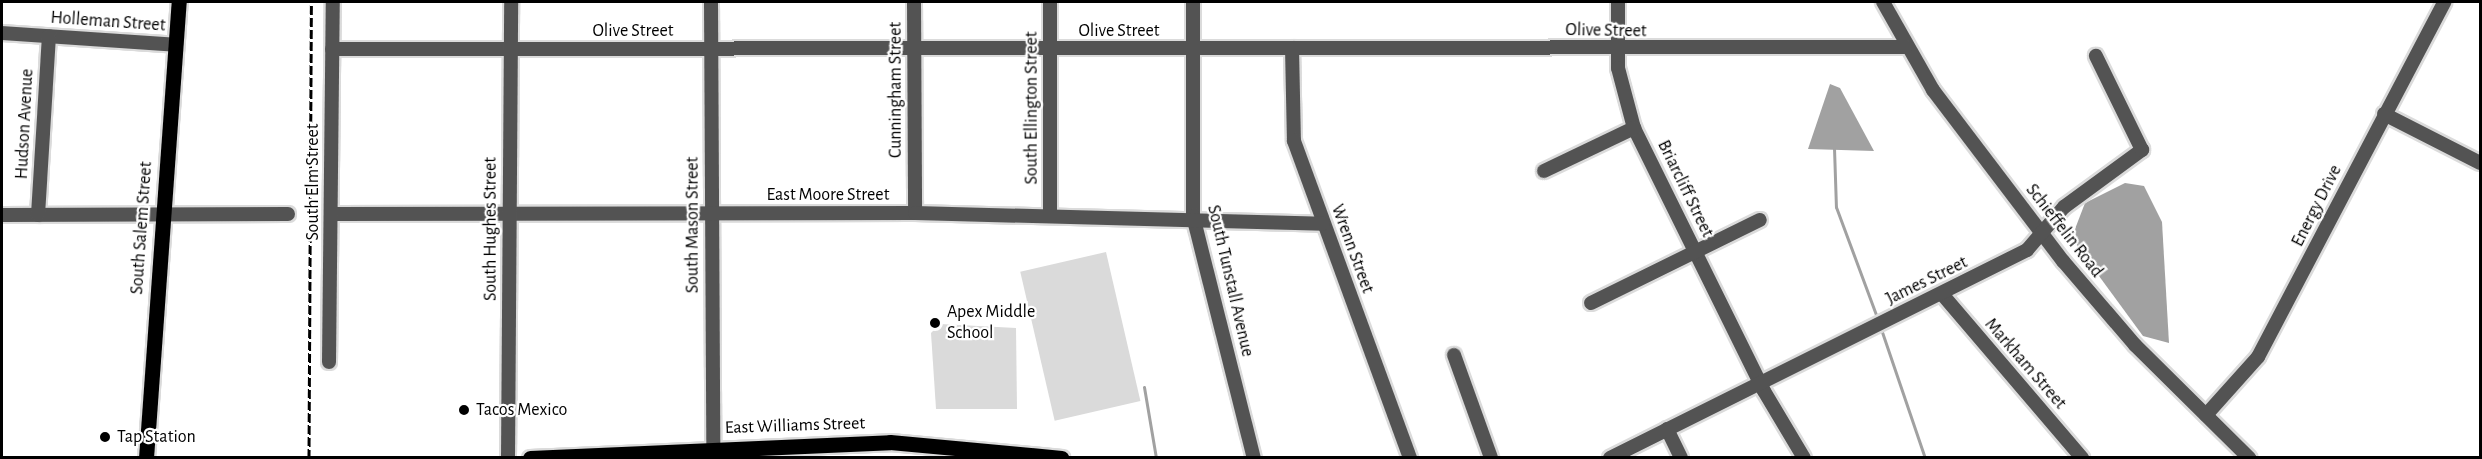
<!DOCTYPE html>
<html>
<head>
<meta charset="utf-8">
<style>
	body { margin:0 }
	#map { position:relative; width:2482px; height:459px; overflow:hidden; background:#fff; font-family:"Alegreya Sans",sans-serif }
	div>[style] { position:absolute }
	.green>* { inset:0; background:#dadada; transform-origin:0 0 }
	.water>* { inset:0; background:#a1a1a1 }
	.stream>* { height:3px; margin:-1.5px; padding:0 1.5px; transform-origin:1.5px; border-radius:1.5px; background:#a1a1a1 }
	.roads { filter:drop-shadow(2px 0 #dbdbdb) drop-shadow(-2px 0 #dbdbdb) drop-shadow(0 2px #dbdbdb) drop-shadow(0 -2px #dbdbdb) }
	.minor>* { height:14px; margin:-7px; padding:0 7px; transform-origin:7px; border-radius:7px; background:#535353 }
	.major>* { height:15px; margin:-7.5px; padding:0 7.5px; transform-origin:7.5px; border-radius:7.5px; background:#000 }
	.rail>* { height:3px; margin-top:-1.5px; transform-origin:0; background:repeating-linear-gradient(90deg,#000 0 9px,transparent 0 12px) }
	.dots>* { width:16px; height:16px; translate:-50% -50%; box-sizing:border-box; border:3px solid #fff; border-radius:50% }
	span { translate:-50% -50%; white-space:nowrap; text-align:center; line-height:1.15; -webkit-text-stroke:4.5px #fff; paint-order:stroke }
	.street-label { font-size:18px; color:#000 }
	.poi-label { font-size:18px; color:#000 }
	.left { translate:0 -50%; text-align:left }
	.frame { position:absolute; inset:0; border:3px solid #000; pointer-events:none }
</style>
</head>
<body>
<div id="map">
	<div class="green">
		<i style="left:1106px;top:252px;width:153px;height:88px;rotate:77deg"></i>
		<i style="clip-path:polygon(940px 324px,1016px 328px,1017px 409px,936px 409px,931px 333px)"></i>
	</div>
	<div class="water">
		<i style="clip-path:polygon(1830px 84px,1840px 88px,1874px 151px,1808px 149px)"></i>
		<i style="clip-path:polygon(2125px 183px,2144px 186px,2162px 222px,2169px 343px,2143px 336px,2077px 246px,2075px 229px,2085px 203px)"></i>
	</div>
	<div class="stream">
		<i style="left:1834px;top:148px;width:59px;rotate:88.1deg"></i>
		<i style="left:1836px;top:207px;width:121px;rotate:69.6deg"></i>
		<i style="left:1881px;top:329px;width:136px;rotate:71.2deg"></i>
		<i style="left:1144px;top:387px;width:72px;rotate:80.4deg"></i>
	</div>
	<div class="roads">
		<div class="minor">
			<i style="left:711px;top:2px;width:446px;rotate:89.7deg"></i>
			<i style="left:914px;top:2px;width:211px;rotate:89.7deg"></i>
			<i style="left:1050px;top:2px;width:213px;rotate:90deg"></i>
			<i style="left:1193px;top:2px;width:214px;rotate:90deg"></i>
			<i style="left:1193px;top:216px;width:250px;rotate:75.9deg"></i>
			<i style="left:1618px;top:2px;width:66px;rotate:90deg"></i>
			<i style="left:1618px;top:68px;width:62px;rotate:75.1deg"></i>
			<i style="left:1634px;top:128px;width:293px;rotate:63.7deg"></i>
			<i style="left:1764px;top:391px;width:78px;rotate:59.2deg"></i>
			<i style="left:1883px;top:2px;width:101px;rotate:60.4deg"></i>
			<i style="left:1933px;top:90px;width:215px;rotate:52.8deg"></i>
			<i style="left:2063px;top:261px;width:111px;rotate:49.4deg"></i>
			<i style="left:2135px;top:345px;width:161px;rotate:44.7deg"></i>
			<i style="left:2px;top:33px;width:174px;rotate:3.9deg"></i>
			<i style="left:1292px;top:48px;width:93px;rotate:88.8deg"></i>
			<i style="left:1294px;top:141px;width:338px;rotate:69.9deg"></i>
			<i style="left:332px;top:49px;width:1574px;rotate:-0.07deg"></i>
			<i style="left:2384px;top:114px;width:108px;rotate:27deg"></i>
			<i style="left:1544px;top:171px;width:100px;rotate:-25.5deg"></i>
			<i style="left:332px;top:214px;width:583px;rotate:-0.1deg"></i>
			<i style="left:915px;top:213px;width:408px;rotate:1.5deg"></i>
			<i style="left:2px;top:215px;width:286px;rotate:-0.2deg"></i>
			<i style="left:38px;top:215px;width:179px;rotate:-86.5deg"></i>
			<i style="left:1942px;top:294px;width:216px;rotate:49.5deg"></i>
			<i style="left:1591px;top:303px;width:188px;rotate:-26.2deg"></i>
			<i style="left:1454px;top:355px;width:109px;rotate:70.2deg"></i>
			<i style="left:329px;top:362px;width:360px;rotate:-89.4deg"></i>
			<i style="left:2206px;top:415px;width:78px;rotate:-48.1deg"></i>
			<i style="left:2258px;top:357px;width:401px;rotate:-62.3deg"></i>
			<i style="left:1667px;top:429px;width:32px;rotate:64deg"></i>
			<i style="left:508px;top:458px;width:456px;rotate:-89.6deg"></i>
			<i style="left:1610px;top:458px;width:466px;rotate:-26.5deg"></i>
			<i style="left:2027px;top:250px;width:57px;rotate:-49.3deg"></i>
			<i style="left:2064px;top:207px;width:97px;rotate:-36.2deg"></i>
			<i style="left:2142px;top:150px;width:105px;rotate:-116.1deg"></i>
		</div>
		<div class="major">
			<i style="left:146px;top:458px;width:457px;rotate:-85.9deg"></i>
			<i style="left:530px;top:458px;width:360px;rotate:-2.5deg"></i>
			<i style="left:890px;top:442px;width:172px;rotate:5.3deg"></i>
		</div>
	</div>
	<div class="rail">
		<i style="left:309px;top:458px;width:456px;rotate:-89.7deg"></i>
	</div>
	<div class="dots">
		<i style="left:935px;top:323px;background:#000"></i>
		<i style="left:464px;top:410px;background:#000"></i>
		<i style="left:105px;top:437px;background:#000"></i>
	</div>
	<div class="street-label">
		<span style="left:108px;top:22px;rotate:4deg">Holleman Street</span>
		<span style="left:633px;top:31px">Olive Street</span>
		<span style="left:1119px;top:31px">Olive Street</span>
		<span style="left:1606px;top:31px;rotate:1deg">Olive Street</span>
		<span style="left:896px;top:90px;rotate:-90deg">Cunningham Street</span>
		<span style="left:1032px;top:108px;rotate:-90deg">South Ellington Street</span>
		<span style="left:25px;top:124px;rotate:-87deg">Hudson Avenue</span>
		<span style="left:313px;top:182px;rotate:-90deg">South Elm Street</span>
		<span style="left:1685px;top:189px;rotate:64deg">Briarcliff Street</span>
		<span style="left:828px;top:195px">East Moore Street</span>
		<span style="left:2317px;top:206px;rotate:-63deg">Energy Drive</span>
		<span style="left:693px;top:225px;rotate:-90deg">South Mason Street</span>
		<span style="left:142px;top:228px;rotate:-86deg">South Salem Street</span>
		<span style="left:491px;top:229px;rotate:-90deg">South Hughes Street</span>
		<span style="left:2064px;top:231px;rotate:52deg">Schieffelin Road</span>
		<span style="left:1352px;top:249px;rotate:70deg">Wrenn Street</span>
		<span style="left:1230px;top:281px;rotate:77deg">South Tunstall Avenue</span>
		<span style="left:1927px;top:281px;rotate:-26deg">James Street</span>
		<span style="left:2025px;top:364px;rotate:49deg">Markham Street</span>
		<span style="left:795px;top:426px;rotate:-2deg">East Williams Street</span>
	</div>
	<div class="poi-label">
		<span class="left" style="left:947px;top:323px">Apex Middle<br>School</span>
		<span class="left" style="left:476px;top:410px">Tacos Mexico</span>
		<span class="left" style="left:117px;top:437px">Tap Station</span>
	</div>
	<div class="frame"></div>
</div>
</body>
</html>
